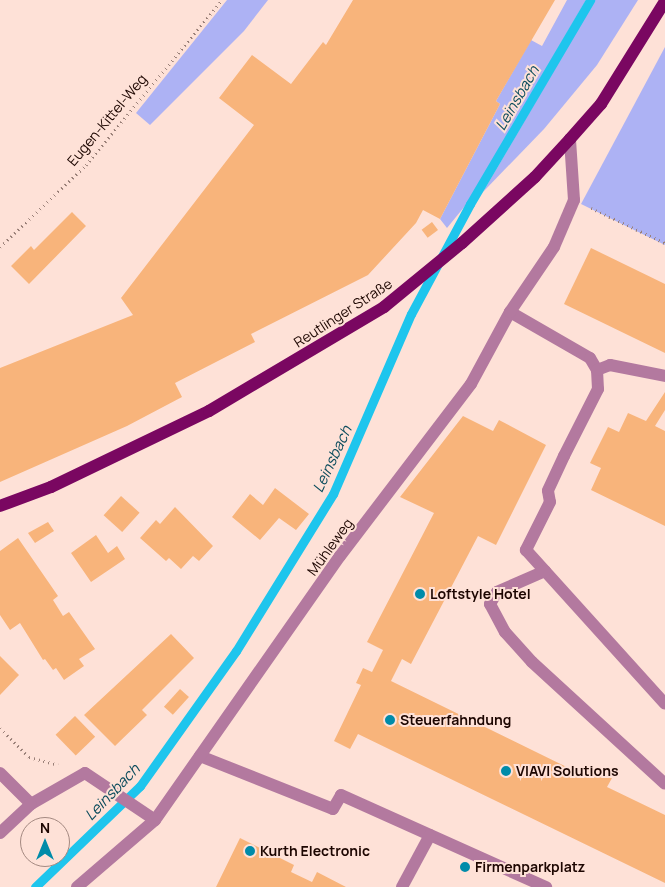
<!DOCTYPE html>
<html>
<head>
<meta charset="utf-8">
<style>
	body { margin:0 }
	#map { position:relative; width:665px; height:887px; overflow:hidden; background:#fee1d7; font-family:Manrope,sans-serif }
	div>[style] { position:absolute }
	.green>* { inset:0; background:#adb2f4 }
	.stream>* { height:9px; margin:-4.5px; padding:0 4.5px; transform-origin:4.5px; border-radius:4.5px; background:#1ec5ed }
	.building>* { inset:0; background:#f8b47b; transform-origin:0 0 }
	.path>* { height:3px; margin-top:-1.5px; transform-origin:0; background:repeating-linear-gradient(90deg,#9a8078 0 1px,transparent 0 5px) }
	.minor>* { height:12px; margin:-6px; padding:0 6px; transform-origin:6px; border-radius:6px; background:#b3799f }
	.major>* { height:12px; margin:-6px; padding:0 6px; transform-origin:6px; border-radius:6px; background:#7a0761 }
	.dots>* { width:14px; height:14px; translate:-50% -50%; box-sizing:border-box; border:2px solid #fee1d7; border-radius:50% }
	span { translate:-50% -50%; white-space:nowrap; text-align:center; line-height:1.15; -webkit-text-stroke:4px #fee1d7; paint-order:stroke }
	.street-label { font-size:14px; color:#1d0601 }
	.poi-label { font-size:14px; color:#1d0601; font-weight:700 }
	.left { translate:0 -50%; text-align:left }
	.water-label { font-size:15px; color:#0a4b5c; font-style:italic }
	.north { position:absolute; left:20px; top:817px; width:50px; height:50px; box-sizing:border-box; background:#fee1d7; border:1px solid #a48981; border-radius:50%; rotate:0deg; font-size:14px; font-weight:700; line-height:20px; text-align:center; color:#1d0601 }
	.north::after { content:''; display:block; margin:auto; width:18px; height:22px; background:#008ba9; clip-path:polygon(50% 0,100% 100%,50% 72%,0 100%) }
</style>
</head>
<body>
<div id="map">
	<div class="green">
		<i style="clip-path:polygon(227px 0,268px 0,244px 31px,150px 125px,136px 113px)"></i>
		<i style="clip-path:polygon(567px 0,586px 0,469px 201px,447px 228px,440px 219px,500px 104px,496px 101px,531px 40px,542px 46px)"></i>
		<i style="clip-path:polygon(595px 0,638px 0,597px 65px,544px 129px,483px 192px)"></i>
		<i style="clip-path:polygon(665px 47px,665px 245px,581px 204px)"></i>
	</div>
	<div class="stream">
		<i style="left:35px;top:887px;width:146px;rotate:-43.9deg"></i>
		<i style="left:140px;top:786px;width:166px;rotate:-54.6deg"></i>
		<i style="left:236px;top:651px;width:185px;rotate:-58.3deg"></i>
		<i style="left:333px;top:494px;width:196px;rotate:-66.6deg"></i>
		<i style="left:411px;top:314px;width:125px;rotate:-61.8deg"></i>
		<i style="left:470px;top:204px;width:237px;rotate:-59.5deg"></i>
	</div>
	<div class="building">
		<i style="clip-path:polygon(353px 0,555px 0,496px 101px,500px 104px,440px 219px,423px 210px,416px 223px,368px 275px,251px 334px,255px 342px,175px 383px,182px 397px,127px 426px,0 482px,0 368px,133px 315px,121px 298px,254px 125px,219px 98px,252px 55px,291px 84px,323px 42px,326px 45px)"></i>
		<i style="clip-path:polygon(72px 212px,86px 226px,29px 284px,11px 266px,31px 246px,34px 250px)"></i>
		<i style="left:432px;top:222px;width:10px;height:13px;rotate:53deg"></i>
		<i style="clip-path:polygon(591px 248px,665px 284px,665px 353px,564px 304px)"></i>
		<i style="clip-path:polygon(665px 392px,665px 410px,655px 426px,665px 431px,665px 526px,591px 490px,601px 468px,590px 463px,608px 427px,619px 432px,628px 413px,646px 421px)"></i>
		<i style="clip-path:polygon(463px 416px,493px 431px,499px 420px,546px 445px,496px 545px,478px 536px,411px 664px,402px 659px,391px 681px,585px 776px,590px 767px,612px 778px,607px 787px,665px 815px,665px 883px,358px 734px,350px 749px,334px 741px,361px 685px,356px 683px,363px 668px,372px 672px,383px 650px,367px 642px,434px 513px,400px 497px)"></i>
		<i style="clip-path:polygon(275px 488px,309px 514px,296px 530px,279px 518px,260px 540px,232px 517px,250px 494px,263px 505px)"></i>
		<i style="left:121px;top:496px;width:25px;height:26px;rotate:42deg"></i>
		<i style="clip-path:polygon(175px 507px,213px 546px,199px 561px,193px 556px,181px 569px,169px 558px,166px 561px,140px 538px,156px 520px,160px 524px)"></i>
		<i style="clip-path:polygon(48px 522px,54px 531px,35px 543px,28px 533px)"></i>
		<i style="clip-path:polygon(96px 535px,108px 553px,117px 546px,125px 559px,91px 582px,71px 553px)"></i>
		<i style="clip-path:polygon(18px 538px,58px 596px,53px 600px,63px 616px,69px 612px,95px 649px,79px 659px,84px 666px,64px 680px,56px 668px,53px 670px,45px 659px,43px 660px,20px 623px,10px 630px,0 615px,0 551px)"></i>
		<i style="clip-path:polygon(171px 634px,194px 658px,142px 710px,147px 715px,115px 746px,84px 715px)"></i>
		<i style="clip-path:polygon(0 656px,19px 675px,0 695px)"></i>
		<i style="left:180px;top:689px;width:12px;height:24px;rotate:42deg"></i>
		<i style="left:75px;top:716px;width:29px;height:27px;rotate:46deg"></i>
		<i style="clip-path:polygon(240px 838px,294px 865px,291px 872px,312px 882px,317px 872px,346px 887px,216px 887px)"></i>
	</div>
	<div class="path">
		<i style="left:591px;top:208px;width:82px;rotate:25.3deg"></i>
		<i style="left:0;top:247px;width:119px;rotate:-43.6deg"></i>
		<i style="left:86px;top:165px;width:214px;rotate:-50.5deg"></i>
		<i style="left:0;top:728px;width:41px;rotate:45deg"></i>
		<i style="left:29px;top:757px;width:30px;rotate:15deg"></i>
	</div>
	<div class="minor">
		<i style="left:510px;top:312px;width:92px;rotate:29.9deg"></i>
		<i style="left:590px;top:358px;width:14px;rotate:60deg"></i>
		<i style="left:597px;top:370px;width:19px;rotate:87deg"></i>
		<i style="left:598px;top:389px;width:75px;rotate:116.9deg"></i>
		<i style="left:564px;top:456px;width:38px;rotate:115deg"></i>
		<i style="left:548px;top:491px;width:11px;rotate:80deg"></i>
		<i style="left:550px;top:502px;width:54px;rotate:116.6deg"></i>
		<i style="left:526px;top:550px;width:207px;rotate:47.9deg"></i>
		<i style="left:597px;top:370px;width:14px;rotate:-21deg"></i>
		<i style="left:610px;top:365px;width:56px;rotate:11.3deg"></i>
		<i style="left:545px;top:571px;width:52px;rotate:156.4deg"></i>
		<i style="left:497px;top:592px;width:14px;rotate:120deg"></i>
		<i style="left:490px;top:604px;width:32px;rotate:62deg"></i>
		<i style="left:505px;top:632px;width:40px;rotate:48deg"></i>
		<i style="left:532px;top:662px;width:180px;rotate:42.5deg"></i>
		<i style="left:200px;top:756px;width:143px;rotate:21.7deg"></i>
		<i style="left:333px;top:809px;width:16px;rotate:-60deg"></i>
		<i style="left:341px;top:795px;width:225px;rotate:24.2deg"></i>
		<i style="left:0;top:773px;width:44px;rotate:45deg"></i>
		<i style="left:31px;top:804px;width:62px;rotate:-29.9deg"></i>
		<i style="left:85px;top:773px;width:84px;rotate:33.9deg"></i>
		<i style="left:0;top:833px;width:42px;rotate:-43.1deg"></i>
		<i style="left:77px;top:887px;width:103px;rotate:-40.7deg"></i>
		<i style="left:155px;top:820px;width:322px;rotate:-55deg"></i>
		<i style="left:340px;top:556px;width:216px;rotate:-52.7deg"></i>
		<i style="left:471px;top:384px;width:82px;rotate:-61.6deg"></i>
		<i style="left:510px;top:312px;width:78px;rotate:-55.9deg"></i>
		<i style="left:554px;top:247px;width:51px;rotate:-66.9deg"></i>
		<i style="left:574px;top:200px;width:61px;rotate:-93.8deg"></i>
		<i style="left:402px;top:887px;width:59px;rotate:-61.7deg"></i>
	</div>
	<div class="major">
		<i style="left:0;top:506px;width:54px;rotate:-20.4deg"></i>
		<i style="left:51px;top:487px;width:175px;rotate:-25.7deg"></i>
		<i style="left:209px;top:411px;width:204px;rotate:-30.7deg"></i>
		<i style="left:384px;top:307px;width:101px;rotate:-39.4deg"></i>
		<i style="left:462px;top:243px;width:98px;rotate:-42.1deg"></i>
		<i style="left:535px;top:177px;width:52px;rotate:-47.4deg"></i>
		<i style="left:570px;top:139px;width:47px;rotate:-48.5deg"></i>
		<i style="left:601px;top:104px;width:121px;rotate:-58.1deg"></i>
	</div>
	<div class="dots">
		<i style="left:420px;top:594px;background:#008ba9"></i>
		<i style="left:390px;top:720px;background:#008ba9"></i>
		<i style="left:506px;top:771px;background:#008ba9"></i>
		<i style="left:250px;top:851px;background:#008ba9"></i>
		<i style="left:465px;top:867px;background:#008ba9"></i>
	</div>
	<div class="street-label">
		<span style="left:107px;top:120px;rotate:-50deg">Eugen-Kittel-Weg</span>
		<span style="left:343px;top:313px;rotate:-33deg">Reutlinger Straße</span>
		<span style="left:330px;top:547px;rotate:-54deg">Mühleweg</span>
	</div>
	<div class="poi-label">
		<span class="left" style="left:430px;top:594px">Loftstyle Hotel</span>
		<span class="left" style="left:400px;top:720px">Steuerfahndung</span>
		<span class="left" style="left:516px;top:771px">VIAVI Solutions</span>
		<span class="left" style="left:260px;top:851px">Kurth Electronic</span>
		<span class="left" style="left:475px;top:867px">Firmenparkplatz</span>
	</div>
	<div class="water-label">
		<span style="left:517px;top:98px;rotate:-60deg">Leinsbach</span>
		<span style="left:332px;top:459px;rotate:-65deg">Leinsbach</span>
		<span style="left:112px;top:792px;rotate:-46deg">Leinsbach</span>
	</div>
	<div class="north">N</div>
</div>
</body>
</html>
